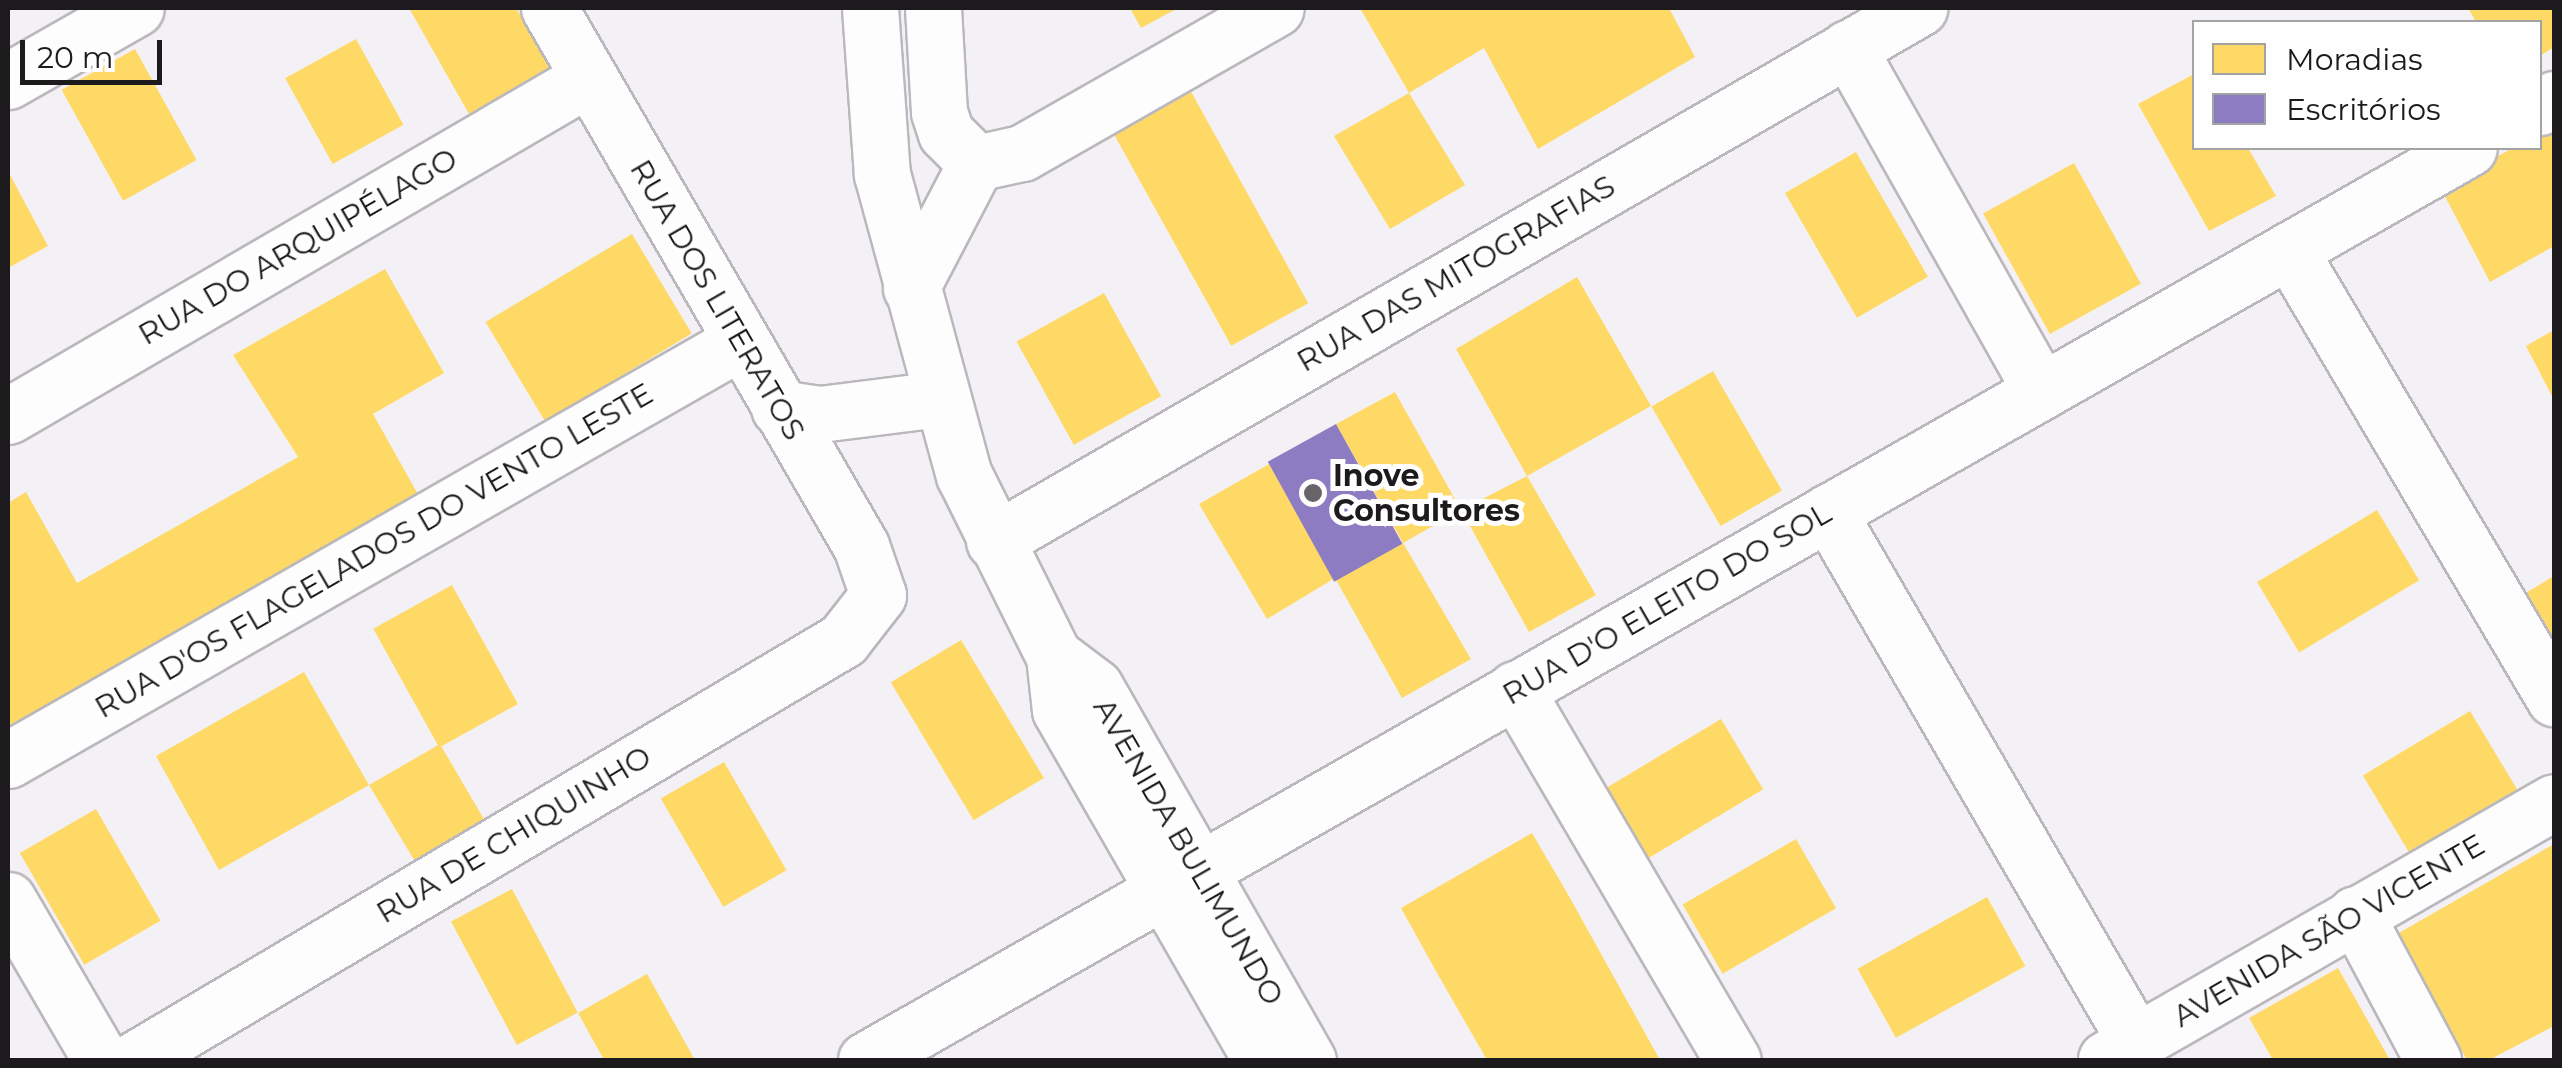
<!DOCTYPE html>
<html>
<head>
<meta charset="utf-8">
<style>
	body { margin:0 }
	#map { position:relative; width:2562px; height:1068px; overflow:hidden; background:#f4f1f6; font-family:Montserrat,sans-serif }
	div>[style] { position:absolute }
	.homes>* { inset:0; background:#ffd966; transform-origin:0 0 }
	.offices>* { inset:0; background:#8e7cc3; transform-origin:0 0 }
	.roads { filter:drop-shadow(2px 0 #bab8bc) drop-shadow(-2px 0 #bab8bc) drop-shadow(0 2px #bab8bc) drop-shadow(0 -2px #bab8bc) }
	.minor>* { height:55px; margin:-27.5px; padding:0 27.5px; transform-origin:27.5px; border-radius:27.5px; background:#fdfdfe }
	.dots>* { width:28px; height:28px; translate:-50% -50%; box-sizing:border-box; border:5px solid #fefefe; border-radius:50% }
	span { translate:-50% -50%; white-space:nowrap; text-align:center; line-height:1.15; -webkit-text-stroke:10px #fefefe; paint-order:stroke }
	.street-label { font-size:30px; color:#1d1a1e }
	.poi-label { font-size:30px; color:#1d1a1e; font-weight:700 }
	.left { translate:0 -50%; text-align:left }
	.frame { position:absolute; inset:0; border:10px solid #1d1a1e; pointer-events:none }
	.legend { position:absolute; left:2192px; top:20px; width:350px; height:130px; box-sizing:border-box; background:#fefefe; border:2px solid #a4a3a4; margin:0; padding:12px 18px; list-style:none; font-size:30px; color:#1d1a1e }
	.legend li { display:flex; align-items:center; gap:20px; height:50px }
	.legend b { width:50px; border:2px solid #a4a3a4 }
	.scale { position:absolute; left:20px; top:40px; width:142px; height:45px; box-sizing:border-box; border:5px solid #1d1a1e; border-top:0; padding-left:12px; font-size:30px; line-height:35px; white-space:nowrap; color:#1d1a1e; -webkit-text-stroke:8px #fefefe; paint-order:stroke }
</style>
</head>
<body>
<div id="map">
	<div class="homes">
		<i style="clip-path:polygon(409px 8px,516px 8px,549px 68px,469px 114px)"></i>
		<i style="clip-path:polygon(1130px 8px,1178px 8px,1141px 28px)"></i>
		<i style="clip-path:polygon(1360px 8px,1669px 8px,1695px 57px,1538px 149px,1484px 48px,1409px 93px,1465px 185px,1390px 229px,1334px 136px,1409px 93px)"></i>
		<i style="clip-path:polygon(2468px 8px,2554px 8px,2554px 47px,2540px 56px,2540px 22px,2476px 22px)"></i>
		<i style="left:356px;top:39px;width:98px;height:81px;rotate:61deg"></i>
		<i style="left:135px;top:49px;width:127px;height:84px;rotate:61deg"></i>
		<i style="clip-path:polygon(2194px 74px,2194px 148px,2248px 148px,2276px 196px,2209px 231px,2138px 104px)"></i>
		<i style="left:1189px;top:88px;width:246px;height:88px;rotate:61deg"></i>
		<i style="clip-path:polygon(2554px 125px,2554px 246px,2490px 282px,2440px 187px,2513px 148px,2540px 148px,2540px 133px)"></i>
		<i style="left:1856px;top:152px;width:144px;height:82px;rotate:60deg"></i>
		<i style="left:2074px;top:163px;width:138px;height:104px;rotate:61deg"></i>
		<i style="clip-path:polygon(8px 171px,48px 246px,8px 268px)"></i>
		<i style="left:632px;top:234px;width:116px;height:171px;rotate:59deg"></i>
		<i style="clip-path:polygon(385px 269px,444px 373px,373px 414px,424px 505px,8px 743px,8px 503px,26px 492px,77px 583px,298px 457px,233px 355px)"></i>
		<i style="clip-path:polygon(1577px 277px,1651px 406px,1527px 476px,1596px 595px,1529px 632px,1461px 510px,1527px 476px,1456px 349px)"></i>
		<i style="left:1104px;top:293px;width:118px;height:100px;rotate:61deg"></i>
		<i style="clip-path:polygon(2554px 330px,2554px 400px,2526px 346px)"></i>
		<i style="left:1713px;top:371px;width:138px;height:71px;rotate:60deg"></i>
		<i style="clip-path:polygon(1395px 392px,1461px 510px,1403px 543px,1471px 659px,1402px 698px,1335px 578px,1267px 619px,1199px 504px,1269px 464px,1335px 578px,1403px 543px,1336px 424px)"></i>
		<i style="left:2377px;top:510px;width:82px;height:140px;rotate:59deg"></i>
		<i style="clip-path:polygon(2554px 576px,2554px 666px,2512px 601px)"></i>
		<i style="left:452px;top:585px;width:136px;height:90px;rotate:61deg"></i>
		<i style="left:961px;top:640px;width:161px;height:82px;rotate:59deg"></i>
		<i style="clip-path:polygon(304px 672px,369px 785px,440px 744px,492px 833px,422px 873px,369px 785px,219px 870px,156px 756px)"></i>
		<i style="left:2470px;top:711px;width:106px;height:125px;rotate:59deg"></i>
		<i style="left:1721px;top:719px;width:82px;height:137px;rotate:59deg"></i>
		<i style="left:724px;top:762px;width:125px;height:73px;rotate:60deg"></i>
		<i style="left:96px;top:809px;width:129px;height:88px;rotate:60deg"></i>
		<i style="clip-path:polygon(1532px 833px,1570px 898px,1660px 1060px,1487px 1060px,1437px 973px,1401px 908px)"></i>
		<i style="left:1796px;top:839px;width:80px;height:131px;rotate:60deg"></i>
		<i style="clip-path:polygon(2554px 844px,2554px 1026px,2489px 1060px,2467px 1060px,2397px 934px)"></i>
		<i style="left:512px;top:889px;width:140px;height:69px;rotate:62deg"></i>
		<i style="left:1987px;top:897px;width:79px;height:148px;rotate:61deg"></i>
		<i style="clip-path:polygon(2338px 968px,2390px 1060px,2273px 1060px,2249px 1018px)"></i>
		<i style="clip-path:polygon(647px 974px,695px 1060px,604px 1060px,578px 1013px)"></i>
	</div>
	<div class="offices">
		<i style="left:1336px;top:424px;width:137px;height:78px;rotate:61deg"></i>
	</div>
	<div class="roads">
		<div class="minor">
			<i style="left:870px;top:8px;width:166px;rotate:85.9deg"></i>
			<i style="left:882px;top:174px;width:312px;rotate:74.8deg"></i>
			<i style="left:964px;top:475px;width:202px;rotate:63.6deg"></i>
			<i style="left:1054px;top:656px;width:54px;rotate:83.7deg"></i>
			<i style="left:1060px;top:710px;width:404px;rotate:60.1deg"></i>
			<i style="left:933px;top:8px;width:104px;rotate:86.7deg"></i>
			<i style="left:939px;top:112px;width:22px;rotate:72deg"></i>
			<i style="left:946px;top:133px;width:42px;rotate:45deg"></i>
			<i style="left:1848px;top:48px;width:394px;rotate:60.6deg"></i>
			<i style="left:8px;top:81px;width:147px;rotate:-29.7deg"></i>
			<i style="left:2540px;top:107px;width:16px;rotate:-30deg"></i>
			<i style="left:976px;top:163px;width:47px;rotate:-12.3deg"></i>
			<i style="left:1022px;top:153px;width:292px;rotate:-29.7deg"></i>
			<i style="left:2289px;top:250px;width:521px;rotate:59.39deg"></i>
			<i style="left:911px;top:288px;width:141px;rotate:-62.5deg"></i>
			<i style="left:779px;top:408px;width:41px;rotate:8.3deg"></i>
			<i style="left:820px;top:414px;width:120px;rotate:-7.2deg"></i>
			<i style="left:8px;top:416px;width:672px;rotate:-30.19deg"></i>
			<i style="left:1828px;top:512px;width:613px;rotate:59.84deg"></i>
			<i style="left:994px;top:541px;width:1068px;rotate:-29.95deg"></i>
			<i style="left:1054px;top:656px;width:51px;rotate:37.1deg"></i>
			<i style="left:1095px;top:687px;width:430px;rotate:60.3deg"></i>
			<i style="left:1515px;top:689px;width:430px;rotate:59.6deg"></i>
			<i style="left:8px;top:760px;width:843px;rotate:-29.73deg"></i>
			<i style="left:8px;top:900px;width:185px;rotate:59.8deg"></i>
			<i style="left:2355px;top:914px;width:166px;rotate:61.9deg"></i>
			<i style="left:2106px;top:1059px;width:516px;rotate:-29.84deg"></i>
			<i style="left:134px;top:1060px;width:824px;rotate:-30.64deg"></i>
			<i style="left:843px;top:640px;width:57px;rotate:-52.1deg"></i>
			<i style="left:878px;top:595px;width:52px;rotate:-109.1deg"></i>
			<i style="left:861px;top:546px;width:622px;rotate:-120.11deg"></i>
			<i style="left:866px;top:1060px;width:1844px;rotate:-29.64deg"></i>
		</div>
	</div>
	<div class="dots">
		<i style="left:1313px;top:493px;background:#68656a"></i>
	</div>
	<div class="street-label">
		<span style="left:298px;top:247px;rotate:-30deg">RUA DO ARQUIPÉLAGO</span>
		<span style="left:1456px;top:274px;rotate:-30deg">RUA DAS MITOGRAFIAS</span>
		<span style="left:717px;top:300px;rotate:60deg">RUA DOS LITERATOS</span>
		<span style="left:374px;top:551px;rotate:-30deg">RUA D'OS FLAGELADOS DO VENTO LESTE</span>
		<span style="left:1667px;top:604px;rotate:-30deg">RUA D'O ELEITO DO SOL</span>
		<span style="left:514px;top:835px;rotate:-31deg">RUA DE CHIQUINHO</span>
		<span style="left:1188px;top:852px;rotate:60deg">AVENIDA BULIMUNDO</span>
		<span style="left:2329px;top:931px;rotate:-30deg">AVENIDA SÃO VICENTE</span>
	</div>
	<div class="poi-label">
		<span class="left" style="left:1333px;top:493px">Inove<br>Consultores</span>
	</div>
	<div class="frame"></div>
	<ul class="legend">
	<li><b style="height:28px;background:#ffd966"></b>Moradias</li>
	<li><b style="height:28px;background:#8e7cc3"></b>Escritórios</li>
	</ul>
	<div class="scale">20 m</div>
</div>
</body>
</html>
